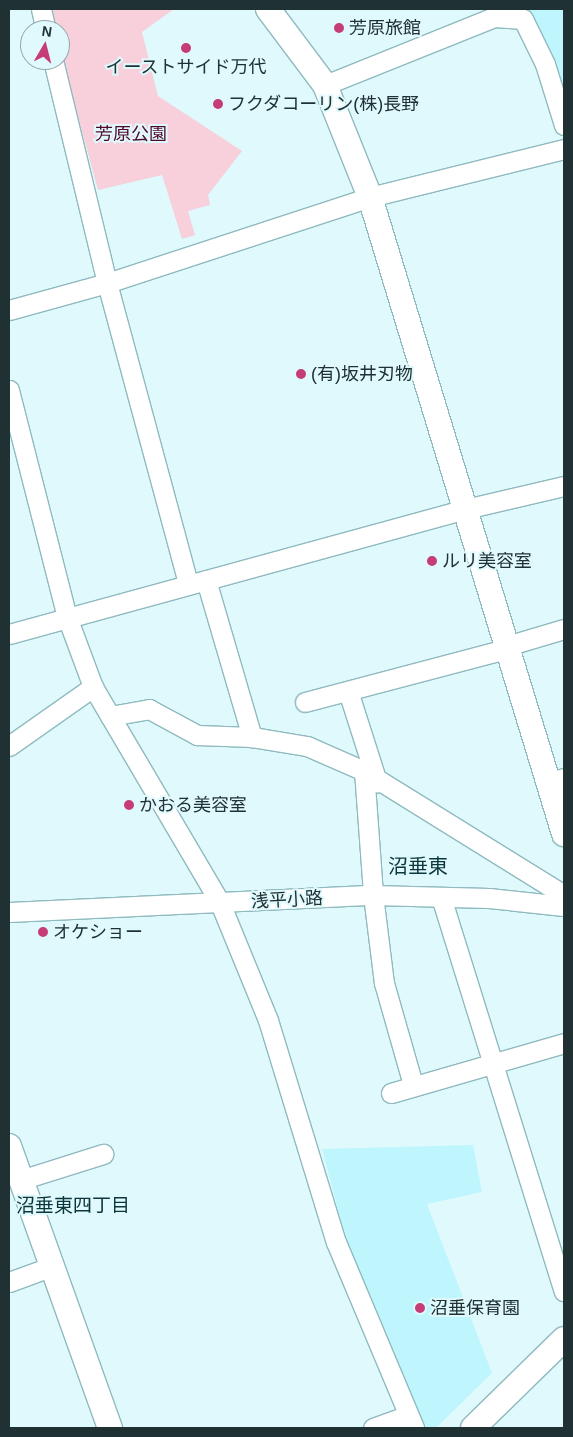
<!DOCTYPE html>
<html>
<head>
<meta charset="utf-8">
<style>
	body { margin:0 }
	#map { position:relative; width:573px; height:1437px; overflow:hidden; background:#dff9fc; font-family:Helvetica,"Noto Sans JP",sans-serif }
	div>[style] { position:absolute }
	.built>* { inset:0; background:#bff6fd }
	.green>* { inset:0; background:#f7d0db }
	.roads { filter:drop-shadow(1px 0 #8fbabf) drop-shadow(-1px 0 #8fbabf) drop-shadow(0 1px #8fbabf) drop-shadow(0 -1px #8fbabf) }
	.minor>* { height:19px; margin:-9.5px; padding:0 9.5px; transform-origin:9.5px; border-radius:9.5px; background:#fff }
	.tertiary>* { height:24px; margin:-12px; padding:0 12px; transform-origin:12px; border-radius:12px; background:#fff }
	.dots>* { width:14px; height:14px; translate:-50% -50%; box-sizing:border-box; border:2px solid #dff9fc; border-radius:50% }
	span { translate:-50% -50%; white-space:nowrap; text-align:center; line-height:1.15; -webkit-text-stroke:4px #dff9fc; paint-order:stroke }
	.poi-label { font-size:18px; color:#203133 }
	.left { translate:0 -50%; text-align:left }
	.park-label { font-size:18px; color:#51082a }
	.street-label { font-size:18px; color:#203133 }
	.neighbourhood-label { font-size:19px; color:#0b363b }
	.quarter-label { font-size:20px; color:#0b363b }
	.frame { position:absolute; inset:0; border:10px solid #203133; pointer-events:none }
	.north { position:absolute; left:20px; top:20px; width:50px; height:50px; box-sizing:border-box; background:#dff9fc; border:1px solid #93a9ac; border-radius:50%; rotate:8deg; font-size:14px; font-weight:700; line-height:20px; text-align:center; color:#203133 }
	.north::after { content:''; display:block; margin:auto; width:18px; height:22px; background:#c63c76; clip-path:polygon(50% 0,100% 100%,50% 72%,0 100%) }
</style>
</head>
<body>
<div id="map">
	<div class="built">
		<i style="clip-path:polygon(527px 9px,564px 9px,564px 86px,530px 11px)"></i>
		<i style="clip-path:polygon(473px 1145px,482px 1192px,427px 1204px,492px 1373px,436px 1428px,422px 1428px,347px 1244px,322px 1149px)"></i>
	</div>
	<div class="green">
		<i style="clip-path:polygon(48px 9px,174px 9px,142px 32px,158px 96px,242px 151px,208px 195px,210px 205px,188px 211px,195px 235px,182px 239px,162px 175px,98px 190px,60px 51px,60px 30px,54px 30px)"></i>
	</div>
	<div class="roads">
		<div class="minor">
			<i style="left:41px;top:9px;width:22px;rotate:77deg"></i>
			<i style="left:53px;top:60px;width:229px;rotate:76.4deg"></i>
			<i style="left:107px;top:283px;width:312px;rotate:74.9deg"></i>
			<i style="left:325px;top:85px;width:182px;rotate:-21.9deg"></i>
			<i style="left:494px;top:17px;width:29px;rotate:4deg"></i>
			<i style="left:523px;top:19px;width:50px;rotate:63.9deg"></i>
			<i style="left:545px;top:64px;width:64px;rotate:72.7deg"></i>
			<i style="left:9px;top:310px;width:102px;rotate:-15.4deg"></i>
			<i style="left:107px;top:283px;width:277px;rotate:-18.1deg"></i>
			<i style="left:370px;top:197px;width:200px;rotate:-13.9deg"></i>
			<i style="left:9px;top:390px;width:234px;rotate:75.7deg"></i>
			<i style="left:67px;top:617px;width:75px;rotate:69.6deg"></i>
			<i style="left:93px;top:687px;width:251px;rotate:59.5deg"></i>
			<i style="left:220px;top:903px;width:126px;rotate:67.7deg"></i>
			<i style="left:268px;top:1020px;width:232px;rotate:73deg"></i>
			<i style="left:336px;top:1242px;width:202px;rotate:67.2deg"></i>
			<i style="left:206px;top:580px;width:164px;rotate:73.7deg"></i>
			<i style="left:9px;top:634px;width:473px;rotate:-15.3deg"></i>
			<i style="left:465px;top:509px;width:102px;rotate:-13.1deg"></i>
			<i style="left:507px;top:646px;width:59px;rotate:-16.6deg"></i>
			<i style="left:348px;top:691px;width:96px;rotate:72.3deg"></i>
			<i style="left:305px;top:702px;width:208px;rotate:-14.8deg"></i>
			<i style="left:110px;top:716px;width:40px;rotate:-10deg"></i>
			<i style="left:149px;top:709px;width:55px;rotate:28.4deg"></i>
			<i style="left:197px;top:735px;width:55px;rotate:2.1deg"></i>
			<i style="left:252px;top:737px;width:56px;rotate:9.3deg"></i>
			<i style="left:307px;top:746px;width:62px;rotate:23.7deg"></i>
			<i style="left:364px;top:771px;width:235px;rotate:31.8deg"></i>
			<i style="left:9px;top:746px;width:103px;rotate:-35.1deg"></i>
			<i style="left:364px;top:771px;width:124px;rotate:85.8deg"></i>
			<i style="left:373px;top:895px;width:89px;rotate:82.9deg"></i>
			<i style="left:384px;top:983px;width:106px;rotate:74.1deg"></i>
			<i style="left:550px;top:782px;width:15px;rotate:-16deg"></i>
			<i style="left:441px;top:897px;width:413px;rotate:72.7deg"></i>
			<i style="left:9px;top:912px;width:364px;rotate:-2.7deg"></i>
			<i style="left:373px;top:895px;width:116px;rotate:1.5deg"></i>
			<i style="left:489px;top:898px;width:75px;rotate:6.1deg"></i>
			<i style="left:391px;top:1093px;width:180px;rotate:-16.1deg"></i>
			<i style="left:23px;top:1184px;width:10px;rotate:-45deg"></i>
			<i style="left:30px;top:1177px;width:77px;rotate:-17.5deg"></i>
			<i style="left:9px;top:1282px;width:44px;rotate:-20.1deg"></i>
			<i style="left:373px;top:1428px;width:37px;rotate:-20deg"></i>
		</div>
		<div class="tertiary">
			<i style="left:268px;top:9px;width:95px;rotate:53.1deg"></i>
			<i style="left:325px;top:85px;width:121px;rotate:68.1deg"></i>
			<i style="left:370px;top:197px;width:666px;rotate:73.06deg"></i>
			<i style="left:9px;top:1146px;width:300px;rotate:70.3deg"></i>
			<i style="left:473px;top:1428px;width:127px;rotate:-44.4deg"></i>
		</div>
	</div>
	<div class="dots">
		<i style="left:339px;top:28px;background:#c63c76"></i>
		<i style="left:186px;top:48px;background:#c63c76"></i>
		<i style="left:218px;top:104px;background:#c63c76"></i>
		<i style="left:301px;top:374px;background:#c63c76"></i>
		<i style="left:432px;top:561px;background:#c63c76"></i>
		<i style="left:129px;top:805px;background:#c63c76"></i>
		<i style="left:43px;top:932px;background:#c63c76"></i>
		<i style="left:420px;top:1308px;background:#c63c76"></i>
	</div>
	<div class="poi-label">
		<span class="left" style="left:349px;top:28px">芳原旅館</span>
		<span style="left:186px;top:67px">イーストサイド万代</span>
		<span class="left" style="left:228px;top:104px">フクダコーリン(株)長野</span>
		<span class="left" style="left:311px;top:374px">(有)坂井刃物</span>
		<span class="left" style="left:442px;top:561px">ルリ美容室</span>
		<span class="left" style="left:139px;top:805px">かおる美容室</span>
		<span class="left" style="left:53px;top:932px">オケショー</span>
		<span class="left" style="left:430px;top:1308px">沼垂保育園</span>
	</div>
	<div class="park-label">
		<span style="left:131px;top:134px">芳原公園</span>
	</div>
	<div class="street-label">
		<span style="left:287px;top:900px;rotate:-3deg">浅平小路</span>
	</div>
	<div class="neighbourhood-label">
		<span style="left:73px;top:1206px">沼垂東四丁目</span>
	</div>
	<div class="quarter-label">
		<span style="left:418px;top:866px">沼垂東</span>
	</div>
	<div class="frame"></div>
	<div class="north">N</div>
</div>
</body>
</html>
